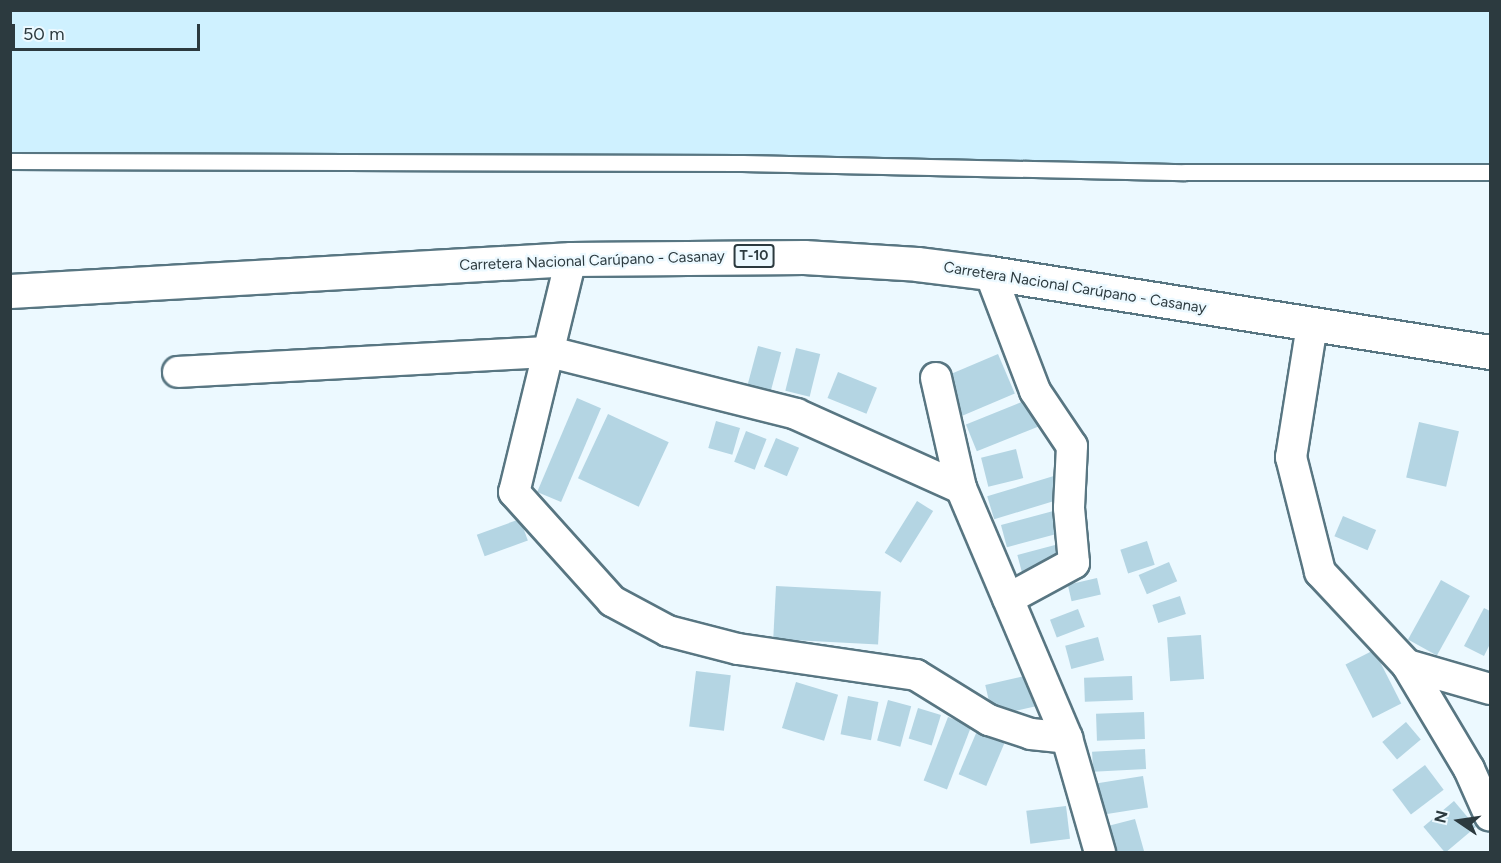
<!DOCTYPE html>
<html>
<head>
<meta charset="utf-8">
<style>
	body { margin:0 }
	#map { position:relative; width:1501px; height:863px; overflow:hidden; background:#ecf9ff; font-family:Figtree,sans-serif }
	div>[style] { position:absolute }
	.built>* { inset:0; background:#cff1ff; transform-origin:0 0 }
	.building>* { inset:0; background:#b4d5e3; transform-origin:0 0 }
	.roads { filter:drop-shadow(2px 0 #587682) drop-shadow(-2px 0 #587682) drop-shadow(0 2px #587682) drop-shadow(0 -2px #587682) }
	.service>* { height:15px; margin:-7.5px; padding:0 7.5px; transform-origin:7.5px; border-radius:7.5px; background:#fff }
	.minor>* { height:30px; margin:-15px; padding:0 15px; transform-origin:15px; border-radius:15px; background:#fff }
	.trunk>* { height:33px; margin:-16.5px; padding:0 16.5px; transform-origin:16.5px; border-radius:16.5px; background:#fff }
	span { translate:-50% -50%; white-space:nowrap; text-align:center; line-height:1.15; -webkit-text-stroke:4.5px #ecf9ff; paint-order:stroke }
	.shield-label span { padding:2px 4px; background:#ecf9ff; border:2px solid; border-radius:4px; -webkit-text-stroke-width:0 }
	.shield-label { font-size:14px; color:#2c3a3f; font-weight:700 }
	.street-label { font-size:15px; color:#2c3a3f }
	.frame { position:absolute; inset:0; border:12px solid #2c3a3f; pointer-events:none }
	.north { position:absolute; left:1429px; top:791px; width:60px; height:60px; -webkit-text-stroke:4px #ecf9ff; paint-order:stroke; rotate:283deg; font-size:16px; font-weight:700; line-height:24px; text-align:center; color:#2c3a3f }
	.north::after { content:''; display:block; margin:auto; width:21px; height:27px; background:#2c3a3f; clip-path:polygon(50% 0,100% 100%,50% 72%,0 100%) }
	.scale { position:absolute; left:12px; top:24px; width:188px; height:27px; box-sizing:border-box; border:3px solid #2c3a3f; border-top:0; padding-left:8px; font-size:18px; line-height:21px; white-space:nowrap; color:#2c3a3f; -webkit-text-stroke:4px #ecf9ff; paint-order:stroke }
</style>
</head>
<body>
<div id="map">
	<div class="built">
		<i style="left:11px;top:11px;width:1479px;height:160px"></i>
	</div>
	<div class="building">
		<i style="left:758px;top:346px;width:24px;height:43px;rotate:15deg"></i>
		<i style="left:796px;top:348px;width:25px;height:44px;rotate:14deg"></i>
		<i style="left:998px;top:354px;width:43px;height:57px;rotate:67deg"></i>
		<i style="left:838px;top:372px;width:42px;height:28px;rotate:22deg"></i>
		<i style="left:577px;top:398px;width:26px;height:102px;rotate:23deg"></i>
		<i style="left:1029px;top:399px;width:29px;height:68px;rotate:68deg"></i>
		<i style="left:608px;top:414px;width:67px;height:71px;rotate:25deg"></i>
		<i style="left:716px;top:421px;width:25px;height:28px;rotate:16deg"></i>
		<i style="left:1419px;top:422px;width:41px;height:57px;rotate:13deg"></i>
		<i style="left:746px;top:431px;width:22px;height:33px;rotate:21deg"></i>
		<i style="left:776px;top:438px;width:25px;height:31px;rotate:23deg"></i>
		<i style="left:1016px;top:449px;width:30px;height:36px;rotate:76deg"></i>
		<i style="left:1057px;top:475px;width:24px;height:73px;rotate:73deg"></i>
		<i style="left:917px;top:501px;width:19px;height:61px;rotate:32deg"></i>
		<i style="left:1057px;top:510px;width:23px;height:58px;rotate:75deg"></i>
		<i style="left:1343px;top:516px;width:36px;height:22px;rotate:23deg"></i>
		<i style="left:520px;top:519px;width:23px;height:46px;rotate:70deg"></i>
		<i style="left:1147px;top:541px;width:25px;height:28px;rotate:72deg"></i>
		<i style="left:1055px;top:545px;width:24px;height:39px;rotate:75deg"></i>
		<i style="left:1169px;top:562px;width:21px;height:33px;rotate:67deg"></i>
		<i style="left:1097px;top:578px;width:17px;height:30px;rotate:77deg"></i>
		<i style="left:1441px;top:580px;width:33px;height:68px;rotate:29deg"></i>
		<i style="left:776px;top:586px;width:105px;height:53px;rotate:3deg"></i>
		<i style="left:1180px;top:596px;width:19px;height:29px;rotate:72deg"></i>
		<i style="clip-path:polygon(1484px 608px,1490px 611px,1490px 644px,1484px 656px,1464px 646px)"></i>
		<i style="left:1078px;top:609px;width:19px;height:30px;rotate:69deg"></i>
		<i style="left:1201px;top:635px;width:44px;height:34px;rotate:86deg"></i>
		<i style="left:1098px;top:637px;width:24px;height:34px;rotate:75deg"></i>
		<i style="left:1374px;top:650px;width:60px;height:32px;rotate:63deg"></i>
		<i style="left:696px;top:671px;width:35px;height:56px;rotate:7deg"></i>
		<i style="left:1033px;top:674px;width:32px;height:49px;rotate:77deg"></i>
		<i style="left:1132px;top:676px;width:24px;height:48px;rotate:88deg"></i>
		<i style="left:796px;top:682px;width:44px;height:48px;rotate:17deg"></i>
		<i style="left:848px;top:696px;width:31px;height:39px;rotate:11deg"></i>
		<i style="left:888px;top:700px;width:24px;height:42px;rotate:15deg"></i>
		<i style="left:918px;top:708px;width:24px;height:32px;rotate:17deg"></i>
		<i style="left:1144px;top:712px;width:27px;height:48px;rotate:88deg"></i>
		<i style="left:948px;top:717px;width:25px;height:68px;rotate:21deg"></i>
		<i style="left:1406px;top:722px;width:23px;height:31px;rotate:50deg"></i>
		<i style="left:977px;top:731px;width:30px;height:47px;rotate:23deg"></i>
		<i style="left:1145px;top:749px;width:20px;height:53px;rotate:87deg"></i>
		<i style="left:1425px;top:765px;width:31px;height:41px;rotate:53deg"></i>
		<i style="left:1143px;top:776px;width:32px;height:51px;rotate:81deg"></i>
		<i style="left:1454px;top:801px;width:34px;height:40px;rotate:50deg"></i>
		<i style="left:1066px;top:806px;width:33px;height:40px;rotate:83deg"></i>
		<i style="clip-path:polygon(1135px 819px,1144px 851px,1111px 852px,1104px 827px)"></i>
	</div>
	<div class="roads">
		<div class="service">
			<i style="left:10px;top:161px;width:732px;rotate:0.16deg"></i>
			<i style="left:742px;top:163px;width:443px;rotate:1.2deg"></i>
			<i style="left:1185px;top:172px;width:305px"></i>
		</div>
		<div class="minor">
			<i style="left:571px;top:259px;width:240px;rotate:103.7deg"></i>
			<i style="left:514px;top:492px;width:147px;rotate:48deg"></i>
			<i style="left:612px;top:601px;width:64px;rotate:28.2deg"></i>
			<i style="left:668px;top:631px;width:72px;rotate:14.4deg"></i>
			<i style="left:738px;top:649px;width:180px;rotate:8.3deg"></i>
			<i style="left:916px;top:675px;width:86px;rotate:31.7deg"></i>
			<i style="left:989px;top:720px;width:44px;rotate:18.4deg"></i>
			<i style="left:1031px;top:734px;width:36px;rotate:6deg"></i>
			<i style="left:990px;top:273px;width:126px;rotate:69.1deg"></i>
			<i style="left:1035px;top:391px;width:66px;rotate:56.1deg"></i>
			<i style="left:1072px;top:446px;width:62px;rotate:92.8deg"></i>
			<i style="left:1069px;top:508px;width:55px;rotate:84.8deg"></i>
			<i style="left:1074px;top:563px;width:75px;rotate:151.4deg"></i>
			<i style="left:1312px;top:325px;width:134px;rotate:99deg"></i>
			<i style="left:1291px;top:457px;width:119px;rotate:75.8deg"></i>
			<i style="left:1320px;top:572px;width:127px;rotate:46.9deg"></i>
			<i style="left:1407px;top:665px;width:121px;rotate:59.2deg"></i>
			<i style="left:1469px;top:769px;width:51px;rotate:65.9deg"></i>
			<i style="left:178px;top:372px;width:373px;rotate:-3.1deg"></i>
			<i style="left:550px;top:352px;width:254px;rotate:14.1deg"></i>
			<i style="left:796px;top:414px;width:181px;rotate:24.2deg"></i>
			<i style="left:936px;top:378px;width:113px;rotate:77.2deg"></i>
			<i style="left:961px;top:488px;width:272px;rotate:67deg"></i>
			<i style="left:1067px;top:738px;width:119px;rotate:73.9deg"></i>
			<i style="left:1407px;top:665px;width:86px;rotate:16.1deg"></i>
		</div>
		<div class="trunk">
			<i style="left:10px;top:291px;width:562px;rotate:-3.26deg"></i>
			<i style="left:571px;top:259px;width:233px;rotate:-0.5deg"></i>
			<i style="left:804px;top:257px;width:113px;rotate:3.5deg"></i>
			<i style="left:917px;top:264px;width:74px;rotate:7deg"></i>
			<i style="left:990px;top:273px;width:506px;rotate:8.98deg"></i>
		</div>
	</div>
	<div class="shield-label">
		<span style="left:754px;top:256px">T-10</span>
	</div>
	<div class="street-label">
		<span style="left:592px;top:261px;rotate:-2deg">Carretera Nacional Carúpano - Casanay</span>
		<span style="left:1075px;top:288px;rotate:9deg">Carretera Nacional Carúpano - Casanay</span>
	</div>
	<div class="frame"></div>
	<div class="north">N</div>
	<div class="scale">50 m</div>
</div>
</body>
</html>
